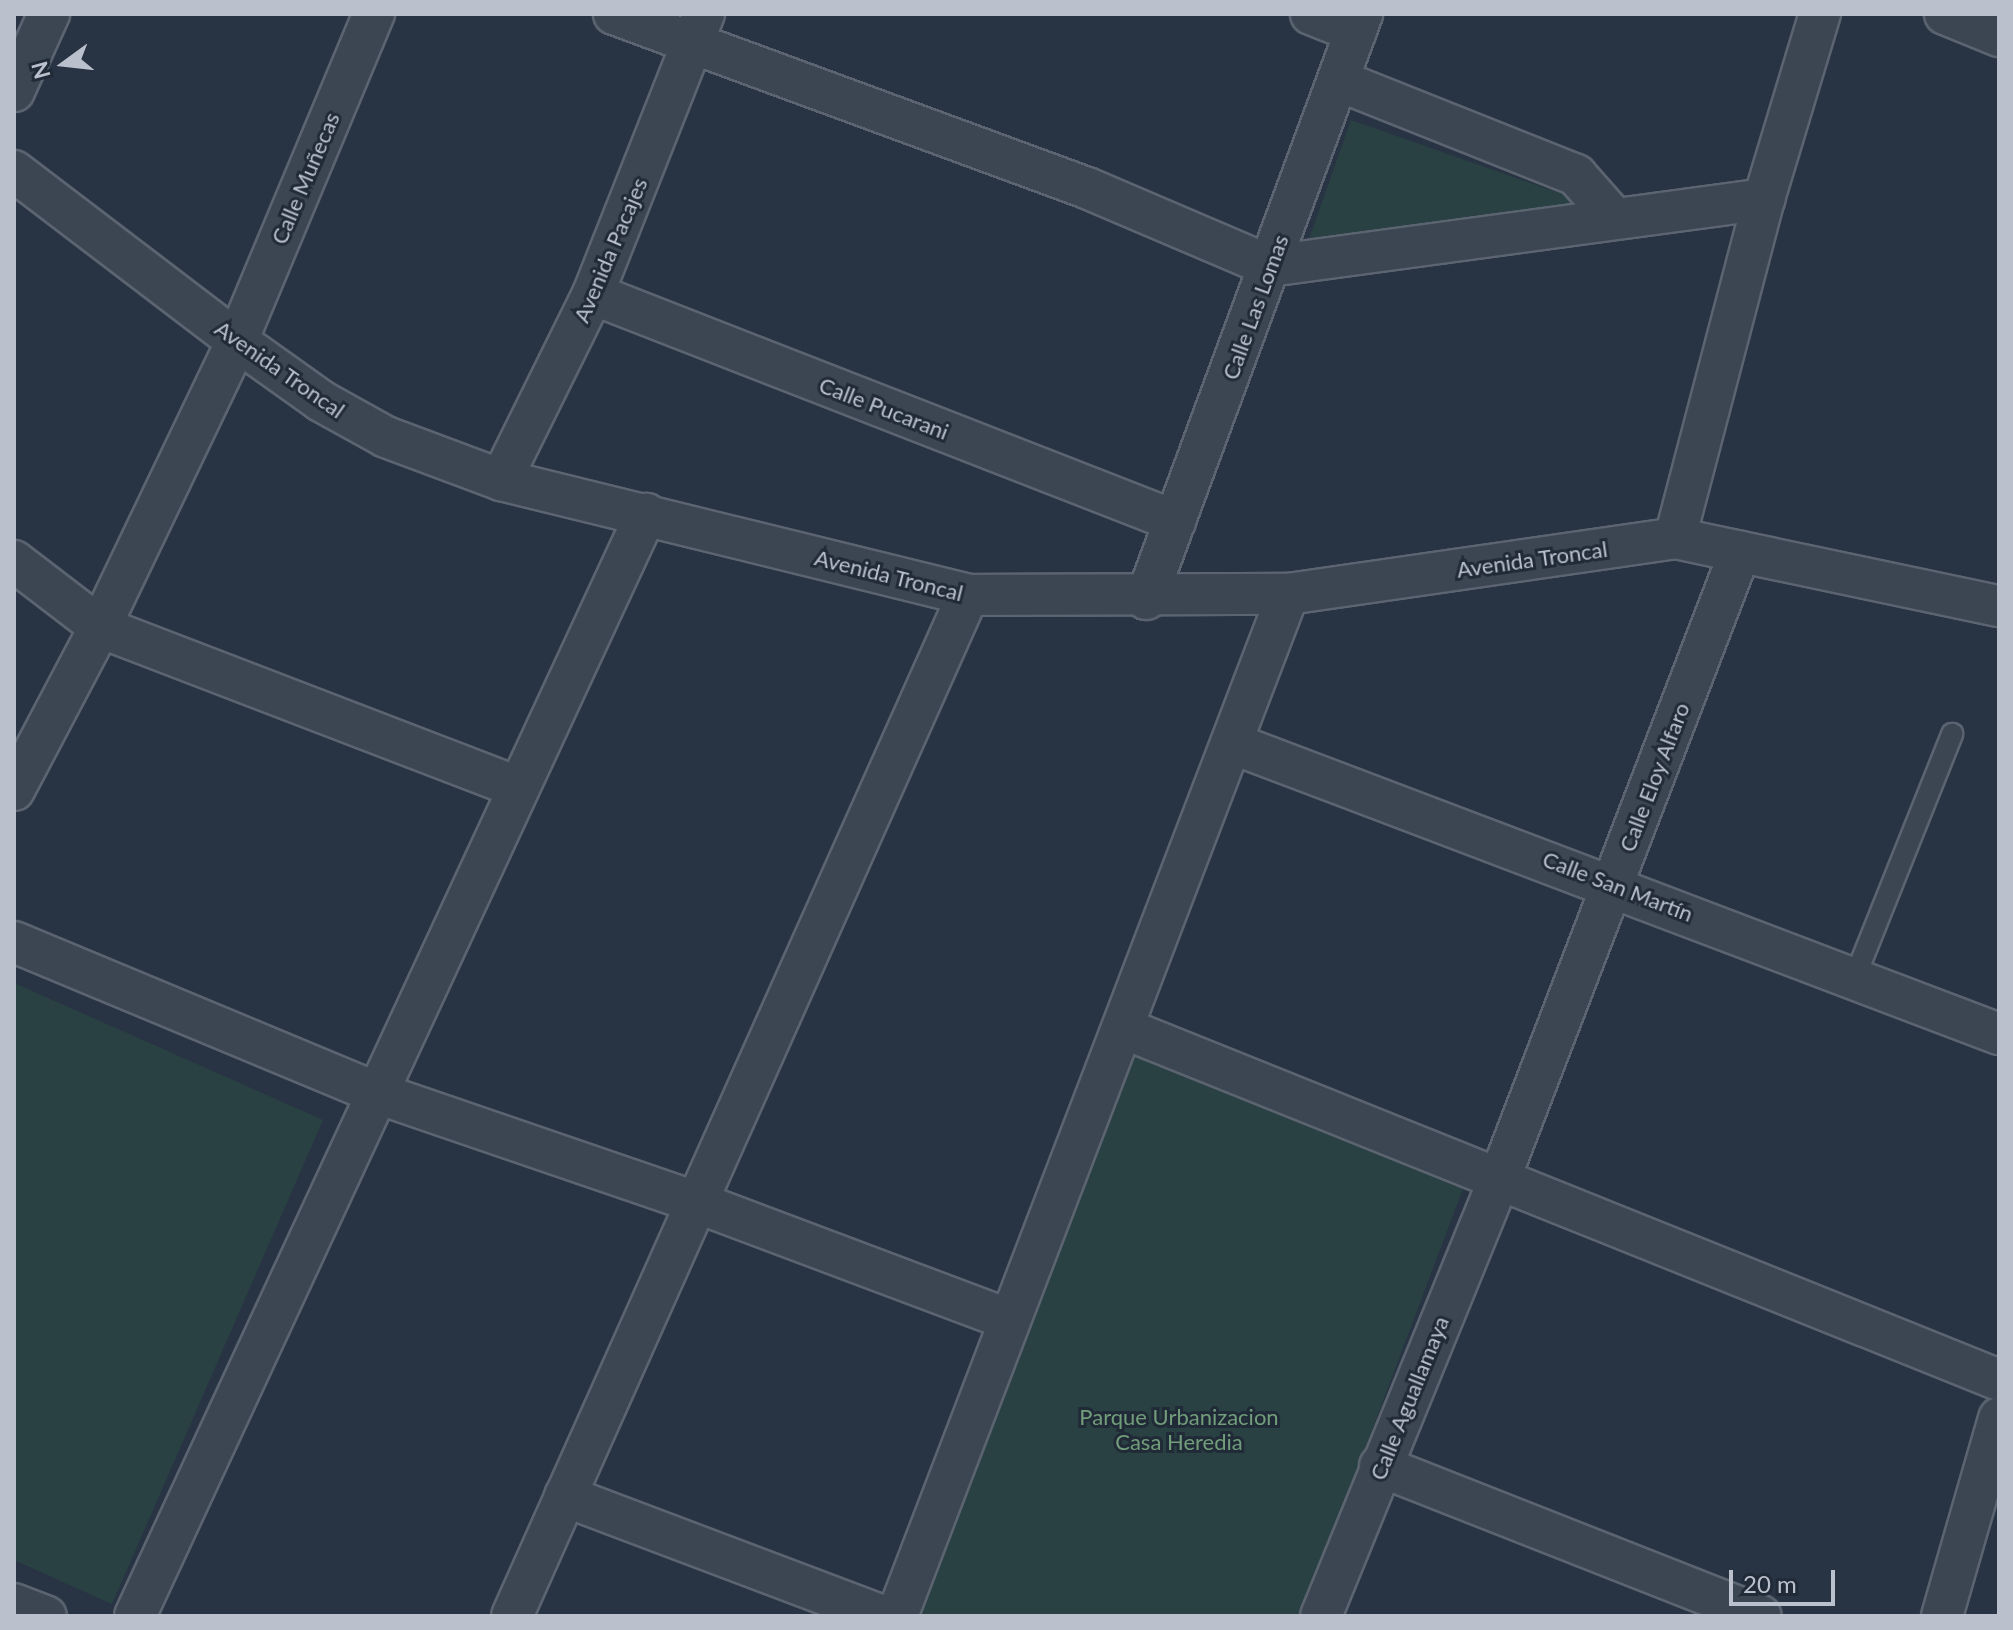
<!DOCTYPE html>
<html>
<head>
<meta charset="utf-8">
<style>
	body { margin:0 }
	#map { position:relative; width:2013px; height:1630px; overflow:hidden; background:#283443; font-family:Lato,sans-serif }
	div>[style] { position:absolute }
	.green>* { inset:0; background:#2a4144 }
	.roads { filter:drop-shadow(2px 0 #5b6470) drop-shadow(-2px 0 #5b6470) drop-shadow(0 2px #5b6470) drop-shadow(0 -2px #5b6470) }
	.service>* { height:20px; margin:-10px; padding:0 10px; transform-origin:10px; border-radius:10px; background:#3c4653 }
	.minor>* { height:40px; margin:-20px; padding:0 20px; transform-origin:20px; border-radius:20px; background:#3c4653 }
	span { translate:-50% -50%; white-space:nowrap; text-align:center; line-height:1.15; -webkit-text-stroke:6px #212b38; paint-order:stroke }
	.street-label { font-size:22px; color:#bac1cc }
	.park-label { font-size:22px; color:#719d7a }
	.frame { position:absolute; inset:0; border:16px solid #bac1cc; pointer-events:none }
	.north { position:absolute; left:24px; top:24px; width:80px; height:80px; -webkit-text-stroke:6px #212b38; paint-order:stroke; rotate:255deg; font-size:22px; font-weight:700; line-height:32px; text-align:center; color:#bac1cc }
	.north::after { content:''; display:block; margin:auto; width:28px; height:36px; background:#bac1cc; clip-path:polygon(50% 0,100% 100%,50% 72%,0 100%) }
	.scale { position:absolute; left:1729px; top:1570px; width:106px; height:36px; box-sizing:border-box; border:4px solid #bac1cc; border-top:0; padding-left:10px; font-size:24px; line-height:28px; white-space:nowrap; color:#bac1cc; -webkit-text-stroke:6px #212b38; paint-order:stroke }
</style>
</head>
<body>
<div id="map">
	<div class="green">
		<i style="clip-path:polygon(1351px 120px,1596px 206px,1309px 239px)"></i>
		<i style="clip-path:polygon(14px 983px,323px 1120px,112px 1604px,14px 1560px)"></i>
		<i style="clip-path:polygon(1130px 1049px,1467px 1178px,1302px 1616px,923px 1616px,916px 1614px)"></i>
	</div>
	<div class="roads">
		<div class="service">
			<i style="left:1855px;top:977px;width:262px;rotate:-68.2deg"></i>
		</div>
		<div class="minor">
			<i style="left:614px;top:14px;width:504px;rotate:20.2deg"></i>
			<i style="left:1087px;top:188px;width:199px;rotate:23.1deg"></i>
			<i style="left:1270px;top:266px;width:499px;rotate:-7.7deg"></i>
			<i style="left:1311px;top:14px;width:48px;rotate:21.8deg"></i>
			<i style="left:1945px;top:14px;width:58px;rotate:22.2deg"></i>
			<i style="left:1340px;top:81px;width:254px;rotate:21.7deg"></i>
			<i style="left:1576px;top:175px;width:57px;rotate:48.5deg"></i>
			<i style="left:14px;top:91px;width:85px;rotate:-65.6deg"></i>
			<i style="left:14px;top:171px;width:280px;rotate:37.3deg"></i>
			<i style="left:237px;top:341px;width:103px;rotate:35.5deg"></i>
			<i style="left:321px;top:401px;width:74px;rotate:29deg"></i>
			<i style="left:386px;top:437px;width:123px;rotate:20.5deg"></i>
			<i style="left:501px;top:480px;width:481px;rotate:13.8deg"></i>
			<i style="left:968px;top:595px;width:320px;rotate:-0.2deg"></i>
			<i style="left:1288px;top:594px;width:391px;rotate:-8.2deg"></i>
			<i style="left:1675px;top:538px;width:331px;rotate:11.9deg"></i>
			<i style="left:593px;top:294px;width:625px;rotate:21.31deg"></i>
			<i style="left:501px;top:480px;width:208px;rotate:-63.7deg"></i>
			<i style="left:593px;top:294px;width:301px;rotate:-68.4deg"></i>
			<i style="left:1675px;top:538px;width:350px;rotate:-75.3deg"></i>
			<i style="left:1764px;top:199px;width:193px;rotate:-73.2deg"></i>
			<i style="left:14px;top:561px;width:108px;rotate:37.5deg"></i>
			<i style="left:100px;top:627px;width:447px;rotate:21deg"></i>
			<i style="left:1146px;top:599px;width:624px;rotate:-69.73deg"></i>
			<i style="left:1234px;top:744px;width:818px;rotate:20.76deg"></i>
			<i style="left:14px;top:790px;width:184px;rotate:-62.2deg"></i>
			<i style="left:100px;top:627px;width:317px;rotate:-64.4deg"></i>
			<i style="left:237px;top:341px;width:355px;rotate:-67.3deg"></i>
			<i style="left:14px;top:942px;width:393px;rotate:22.6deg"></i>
			<i style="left:377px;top:1093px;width:337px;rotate:18.9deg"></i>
			<i style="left:696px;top:1202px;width:332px;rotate:20.6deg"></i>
			<i style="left:1123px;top:1028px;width:944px;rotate:21.89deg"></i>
			<i style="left:1380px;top:1466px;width:409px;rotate:21.5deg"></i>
			<i style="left:565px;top:1496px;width:340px;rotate:20.7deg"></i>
			<i style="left:14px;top:1604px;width:34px;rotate:21deg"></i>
			<i style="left:135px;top:1616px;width:1215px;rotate:-65.12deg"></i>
			<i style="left:512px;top:1616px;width:1118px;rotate:-65.93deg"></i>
			<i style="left:897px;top:1616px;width:1094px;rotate:-69.06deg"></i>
			<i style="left:1321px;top:1616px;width:471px;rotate:-67.8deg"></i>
			<i style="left:1499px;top:1180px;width:673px;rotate:-69.01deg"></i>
			<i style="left:1942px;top:1616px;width:206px;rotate:-73.9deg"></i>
		</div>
	</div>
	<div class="street-label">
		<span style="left:305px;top:178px;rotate:-67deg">Calle Muñecas</span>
		<span style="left:610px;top:250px;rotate:-67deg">Avenida Pacajes</span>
		<span style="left:1255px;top:307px;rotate:-70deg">Calle Las Lomas</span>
		<span style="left:280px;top:369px;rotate:35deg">Avenida Troncal</span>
		<span style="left:884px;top:408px;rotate:21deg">Calle Pucarani</span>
		<span style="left:1532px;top:559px;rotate:-8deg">Avenida Troncal</span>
		<span style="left:889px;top:575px;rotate:14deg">Avenida Troncal</span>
		<span style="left:1654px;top:777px;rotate:-69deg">Calle Eloy Alfaro</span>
		<span style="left:1618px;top:886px;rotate:21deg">Calle San Martín</span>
		<span style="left:1409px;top:1398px;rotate:-68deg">Calle Aguallamaya</span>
	</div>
	<div class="park-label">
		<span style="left:1179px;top:1429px">Parque Urbanizacion<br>Casa Heredia</span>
	</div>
	<div class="frame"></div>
	<div class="north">N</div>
	<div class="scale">20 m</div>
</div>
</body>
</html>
